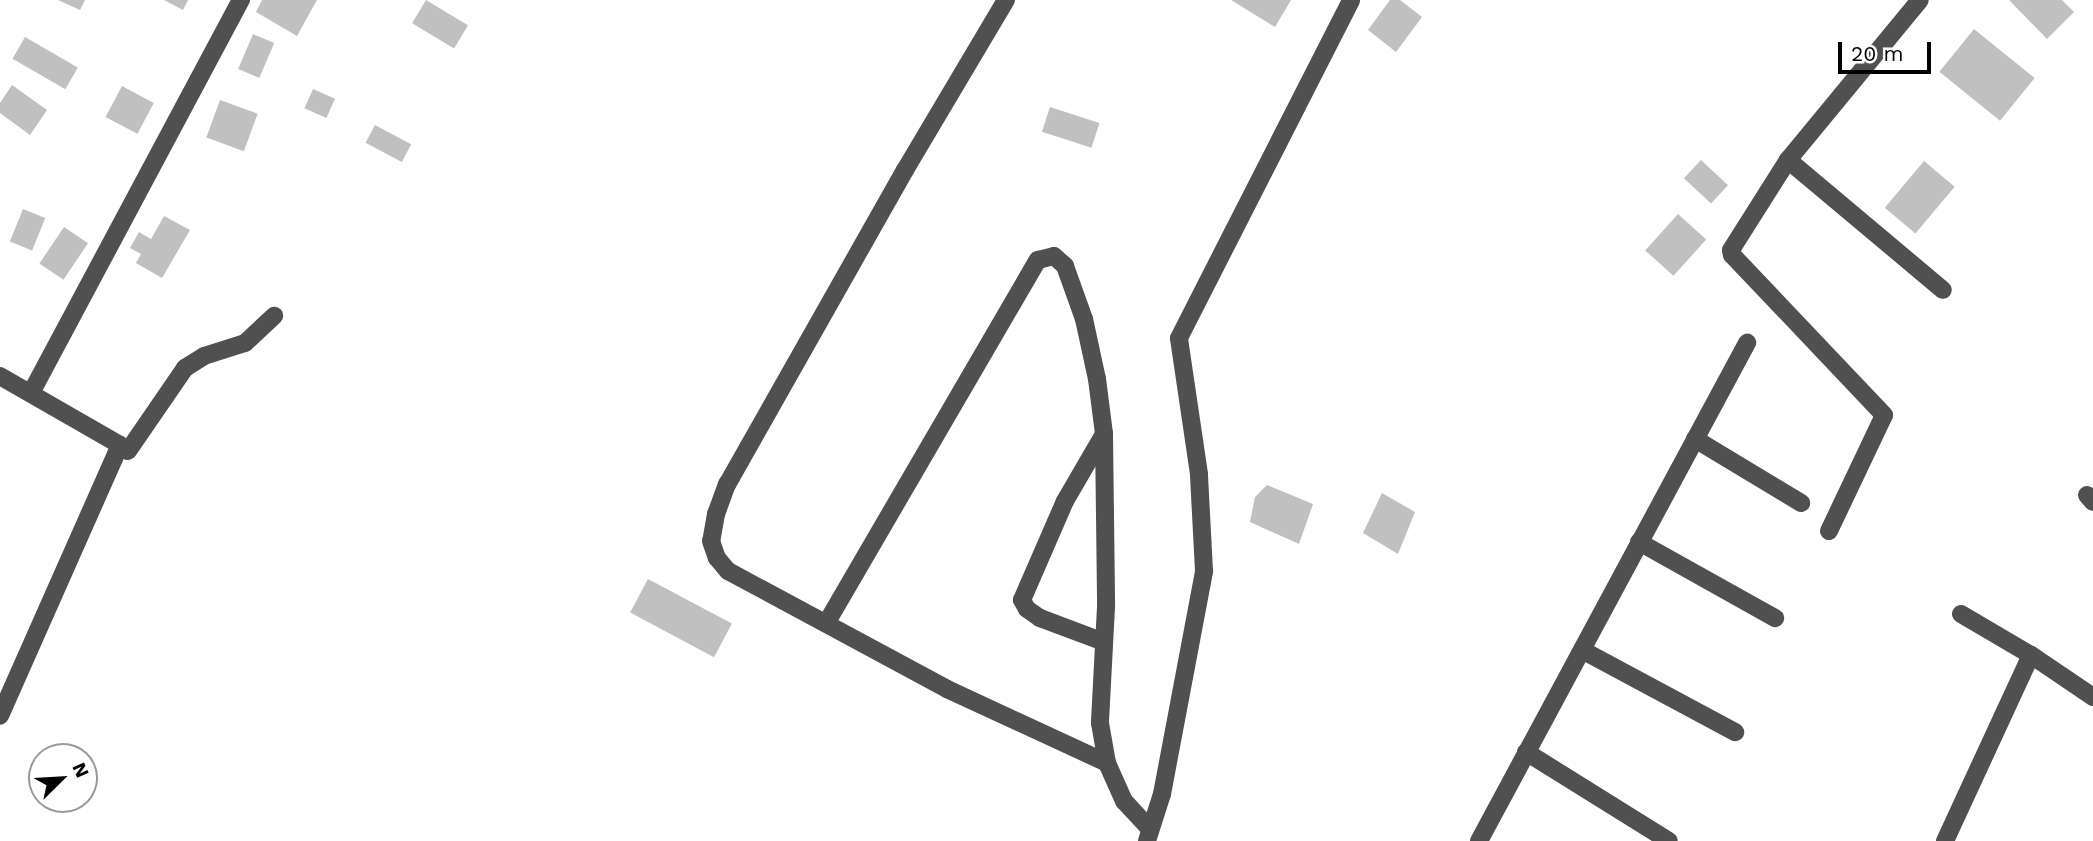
<!DOCTYPE html>
<html>
<head>
<meta charset="utf-8">
<style>
	body { margin:0 }
	#map { position:relative; width:2093px; height:841px; overflow:hidden; background:#fff; font-family:"Work Sans",sans-serif }
	div>[style] { position:absolute }
	.building>* { inset:0; background:#c0c0c0; transform-origin:0 0 }
	.minor>* { height:18px; margin:-9px; padding:0 9px; transform-origin:9px; border-radius:9px; background:#505050 }
	span { translate:-50% -50%; white-space:nowrap; text-align:center; line-height:1.15; -webkit-text-stroke:5px #fff; paint-order:stroke }
	.north { position:absolute; left:28px; top:743px; width:70px; height:70px; box-sizing:border-box; background:#fff; border:2px solid #999; border-radius:50%; rotate:66deg; font-size:19px; font-weight:700; line-height:28px; text-align:center; color:#000 }
	.north::after { content:''; display:block; margin:auto; width:24px; height:32px; background:#000; clip-path:polygon(50% 0,100% 100%,50% 72%,0 100%) }
	.scale { position:absolute; left:1838px; top:42px; width:93px; height:32px; box-sizing:border-box; border:4px solid #000; border-top:0; padding-left:9px; font-size:21px; line-height:24px; white-space:nowrap; color:#000; -webkit-text-stroke:5px #fff; paint-order:stroke }
</style>
</head>
<body>
<div id="map">
	<div class="building">
		<i style="clip-path:polygon(58px 0,85px 0,80px 10px)"></i>
		<i style="clip-path:polygon(164px 0,188px 0,183px 10px)"></i>
		<i style="clip-path:polygon(262px 0,317px 0,297px 36px,256px 12px)"></i>
		<i style="left:426px;top:0;width:49px;height:27px;rotate:31deg"></i>
		<i style="clip-path:polygon(1231px 0,1291px 0,1275px 27px)"></i>
		<i style="clip-path:polygon(1390px 0,1400px 0,1422px 17px,1396px 52px,1368px 30px)"></i>
		<i style="clip-path:polygon(2009px 0,2062px 0,2074px 12px,2047px 39px)"></i>
		<i style="left:1974px;top:29px;width:78px;height:55px;rotate:39deg"></i>
		<i style="left:253px;top:34px;width:23px;height:38px;rotate:23deg"></i>
		<i style="left:25px;top:37px;width:61px;height:25px;rotate:30deg"></i>
		<i style="clip-path:polygon(12px 85px,47px 110px,30px 135px,0 113px,0 103px)"></i>
		<i style="left:122px;top:86px;width:36px;height:35px;rotate:28deg"></i>
		<i style="left:313px;top:89px;width:24px;height:21px;rotate:24deg"></i>
		<i style="left:220px;top:100px;width:40px;height:40px;rotate:20deg"></i>
		<i style="left:1050px;top:107px;width:52px;height:26px;rotate:18deg"></i>
		<i style="left:375px;top:125px;width:41px;height:20px;rotate:28deg"></i>
		<i style="left:1701px;top:160px;width:37px;height:25px;rotate:43deg"></i>
		<i style="left:1924px;top:161px;width:40px;height:61px;rotate:40deg"></i>
		<i style="left:23px;top:209px;width:24px;height:35px;rotate:22deg"></i>
		<i style="left:1678px;top:214px;width:38px;height:49px;rotate:42deg"></i>
		<i style="clip-path:polygon(164px 216px,190px 230px,162px 278px,136px 263px,141px 254px,130px 248px,139px 232px,151px 239px)"></i>
		<i style="left:64px;top:227px;width:29px;height:44px;rotate:34deg"></i>
		<i style="clip-path:polygon(1267px 485px,1313px 504px,1299px 544px,1250px 522px,1255px 497px)"></i>
		<i style="clip-path:polygon(1382px 493px,1415px 512px,1398px 554px,1363px 533px)"></i>
		<i style="left:648px;top:579px;width:95px;height:38px;rotate:28deg"></i>
	</div>
	<div class="minor">
		<i style="left:1006px;top:0;width:198px;rotate:120.7deg"></i>
		<i style="left:905px;top:170px;width:361px;rotate:119.5deg"></i>
		<i style="left:727px;top:484px;width:32px;rotate:110deg"></i>
		<i style="left:716px;top:514px;width:27px;rotate:100deg"></i>
		<i style="left:711px;top:541px;width:18px;rotate:71deg"></i>
		<i style="left:717px;top:558px;width:17px;rotate:50deg"></i>
		<i style="left:728px;top:571px;width:249px;rotate:28.3deg"></i>
		<i style="left:947px;top:689px;width:176px;rotate:24.8deg"></i>
		<i style="left:1788px;top:160px;width:202px;rotate:40deg"></i>
		<i style="left:0;top:376px;width:138px;rotate:29.9deg"></i>
		<i style="left:120px;top:445px;width:296px;rotate:113.9deg"></i>
		<i style="left:31px;top:393px;width:446px;rotate:-61.9deg"></i>
		<i style="left:1104px;top:434px;width:78px;rotate:120.2deg"></i>
		<i style="left:1065px;top:501px;width:108px;rotate:113.5deg"></i>
		<i style="left:1022px;top:600px;width:10px;rotate:61deg"></i>
		<i style="left:1027px;top:609px;width:16px;rotate:35deg"></i>
		<i style="left:1040px;top:618px;width:68px;rotate:20.6deg"></i>
		<i style="left:1695px;top:439px;width:124px;rotate:31.1deg"></i>
		<i style="left:128px;top:451px;width:101px;rotate:-55.5deg"></i>
		<i style="left:185px;top:368px;width:22px;rotate:-32deg"></i>
		<i style="left:204px;top:356px;width:43px;rotate:-17.6deg"></i>
		<i style="left:245px;top:343px;width:40px;rotate:-43deg"></i>
		<i style="left:2087px;top:495px;width:9px;rotate:49deg"></i>
		<i style="left:1829px;top:531px;width:128px;rotate:-64.6deg"></i>
		<i style="left:1884px;top:415px;width:221px;rotate:-133.5deg"></i>
		<i style="left:1732px;top:255px;width:5px;rotate:-101deg"></i>
		<i style="left:1731px;top:250px;width:107px;rotate:-57.7deg"></i>
		<i style="left:1788px;top:160px;width:207px;rotate:-50.5deg"></i>
		<i style="left:1639px;top:542px;width:156px;rotate:29.2deg"></i>
		<i style="left:1961px;top:614px;width:81px;rotate:30.4deg"></i>
		<i style="left:827px;top:622px;width:419px;rotate:-59.8deg"></i>
		<i style="left:1038px;top:260px;width:16px;rotate:-14deg"></i>
		<i style="left:1054px;top:256px;width:15px;rotate:42deg"></i>
		<i style="left:1065px;top:266px;width:56px;rotate:70.3deg"></i>
		<i style="left:1084px;top:319px;width:61px;rotate:77.8deg"></i>
		<i style="left:1097px;top:379px;width:55px;rotate:82.7deg"></i>
		<i style="left:1104px;top:434px;width:173px;rotate:89.3deg"></i>
		<i style="left:1106px;top:607px;width:116px;rotate:93deg"></i>
		<i style="left:1100px;top:723px;width:41px;rotate:80.1deg"></i>
		<i style="left:1107px;top:763px;width:42px;rotate:65.9deg"></i>
		<i style="left:1124px;top:801px;width:38px;rotate:47deg"></i>
		<i style="left:1582px;top:650px;width:174px;rotate:28.2deg"></i>
		<i style="left:1526px;top:752px;width:168px;rotate:31.9deg"></i>
		<i style="left:1147px;top:841px;width:49px;rotate:-72.3deg"></i>
		<i style="left:1162px;top:794px;width:227px;rotate:-79.3deg"></i>
		<i style="left:1204px;top:571px;width:97px;rotate:-93deg"></i>
		<i style="left:1199px;top:474px;width:137px;rotate:-98.4deg"></i>
		<i style="left:1179px;top:338px;width:379px;rotate:-63deg"></i>
		<i style="left:1479px;top:841px;width:566px;rotate:-61.71deg"></i>
		<i style="left:1945px;top:841px;width:205px;rotate:-65.2deg"></i>
		<i style="left:2031px;top:655px;width:75px;rotate:34.1deg"></i>
	</div>
	<div class="north">N</div>
	<div class="scale">20 m</div>
</div>
</body>
</html>
